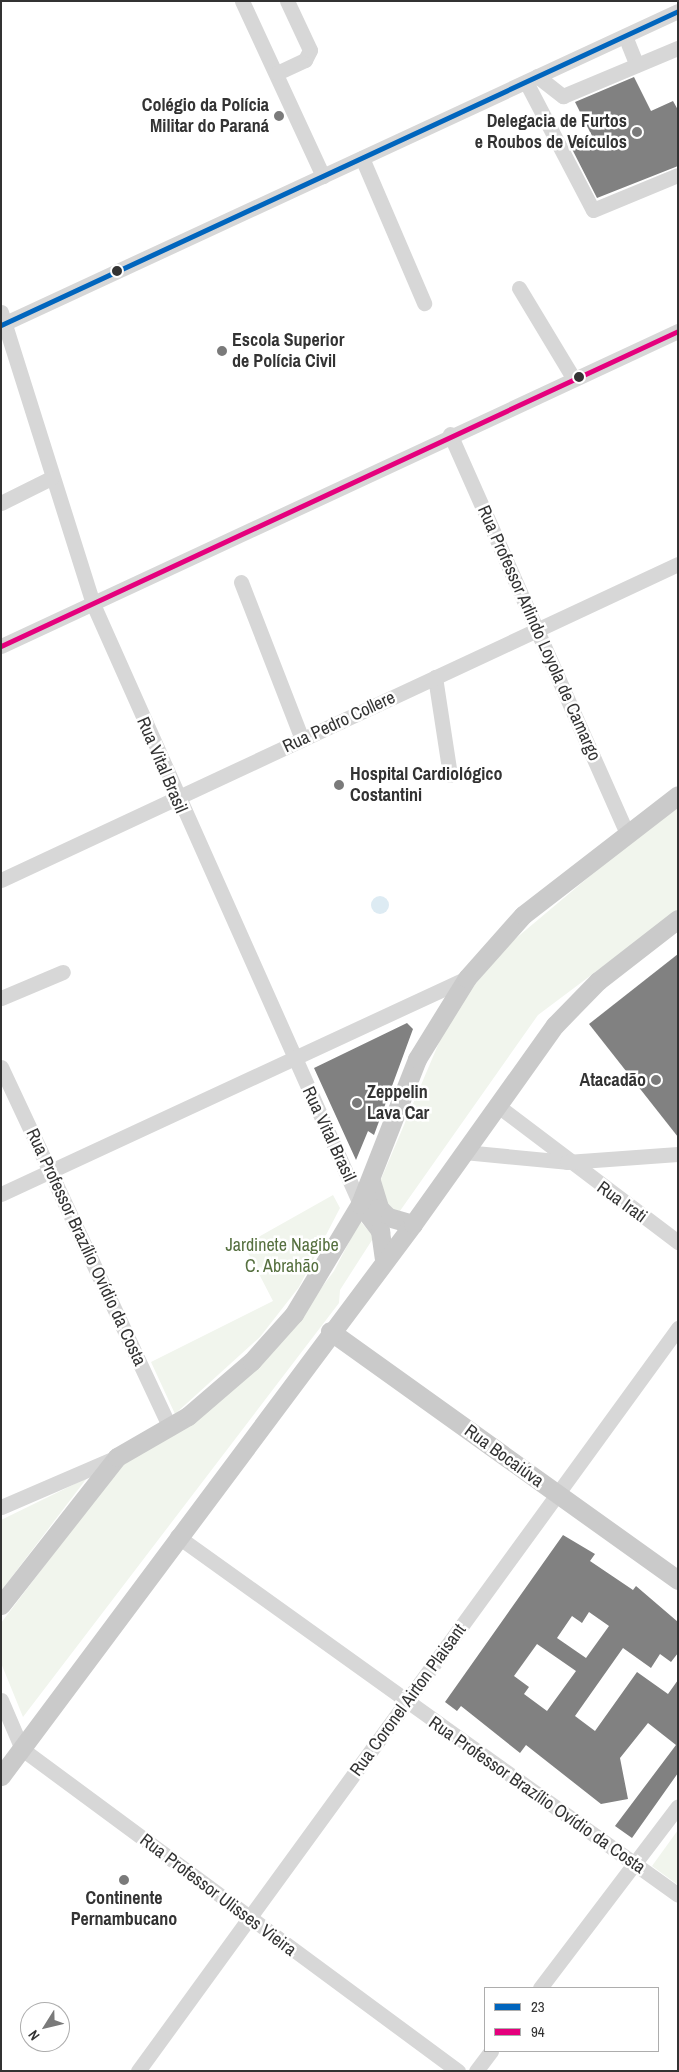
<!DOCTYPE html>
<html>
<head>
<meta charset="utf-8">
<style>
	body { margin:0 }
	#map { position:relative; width:679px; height:2072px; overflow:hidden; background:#fff; font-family:"Archivo Narrow",sans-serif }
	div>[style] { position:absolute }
	.green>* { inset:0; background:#f1f5ed }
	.water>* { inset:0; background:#ddebf3 }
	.round { border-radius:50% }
	.building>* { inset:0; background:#818181 }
	.minor>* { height:15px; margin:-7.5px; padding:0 7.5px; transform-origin:7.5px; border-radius:7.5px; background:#d7d7d7 }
	.major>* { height:19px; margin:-9.5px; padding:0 9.5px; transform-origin:9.5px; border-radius:9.5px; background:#cacaca }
	.bus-1>* { height:5px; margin:-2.5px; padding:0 2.5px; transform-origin:2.5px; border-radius:2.5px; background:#0065bd }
	.bus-2>* { height:5px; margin:-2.5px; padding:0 2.5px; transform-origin:2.5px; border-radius:2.5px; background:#e5007d }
	.dots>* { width:14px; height:14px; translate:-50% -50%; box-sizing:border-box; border:2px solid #fff; border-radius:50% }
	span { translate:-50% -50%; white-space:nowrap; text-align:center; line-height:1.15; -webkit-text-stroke:5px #fff; paint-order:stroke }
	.poi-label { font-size:18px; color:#333; font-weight:700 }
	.right { translate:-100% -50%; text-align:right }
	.left { translate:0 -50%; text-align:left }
	.street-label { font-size:18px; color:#333 }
	.park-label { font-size:18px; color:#56703f }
	.frame { position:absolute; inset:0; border:2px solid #333; pointer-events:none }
	.legend { position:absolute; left:484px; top:1987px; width:175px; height:65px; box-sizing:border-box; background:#fff; border:1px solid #adadad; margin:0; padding:6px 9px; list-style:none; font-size:15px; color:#333 }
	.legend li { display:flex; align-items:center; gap:10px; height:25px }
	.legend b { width:25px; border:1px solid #adadad }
	.north { position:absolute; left:20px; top:2002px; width:50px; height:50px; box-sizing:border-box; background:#fff; border:1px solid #adadad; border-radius:50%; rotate:234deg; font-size:14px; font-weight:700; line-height:20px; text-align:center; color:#333 }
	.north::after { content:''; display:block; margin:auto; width:18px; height:22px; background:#7a7a7a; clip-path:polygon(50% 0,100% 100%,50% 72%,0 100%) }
</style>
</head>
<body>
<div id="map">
	<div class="green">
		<i style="clip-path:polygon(678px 802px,678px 910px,538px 1015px,395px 1218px,376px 1191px,452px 1012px,508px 945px)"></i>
		<i style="clip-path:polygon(333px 1195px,340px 1208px,299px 1287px,260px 1337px,175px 1414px,151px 1362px,273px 1301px,244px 1245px)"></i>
		<i style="clip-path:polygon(360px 1221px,374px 1237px,340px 1290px,339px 1303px,23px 1717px,1px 1663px,1px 1623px,124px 1461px,280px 1343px,334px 1271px)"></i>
		<i style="clip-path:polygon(87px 1478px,1px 1591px,1px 1520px)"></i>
		<i style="clip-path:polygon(678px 1830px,678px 1885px,652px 1866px)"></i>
	</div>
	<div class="water">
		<i class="round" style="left:371px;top:896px;width:18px;height:18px"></i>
	</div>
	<div class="building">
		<i style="clip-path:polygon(634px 77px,651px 111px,673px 101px,678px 110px,678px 166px,597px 198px,572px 149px,593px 138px,575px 102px)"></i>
		<i style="clip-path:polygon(678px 954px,678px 1137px,589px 1024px)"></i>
		<i style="clip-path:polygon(407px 1023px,413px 1029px,374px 1135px,368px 1131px,356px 1160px,314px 1068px)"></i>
		<i style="clip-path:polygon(evenodd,563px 1535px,595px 1554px,590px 1561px,633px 1590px,636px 1586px,678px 1622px,678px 1653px,671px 1662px,660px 1654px,651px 1668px,623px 1648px,575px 1716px,595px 1731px,637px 1672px,668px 1694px,678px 1680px,678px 1773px,632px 1838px,615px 1826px,676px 1745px,648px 1723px,620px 1758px,628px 1799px,601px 1804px,526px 1745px,520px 1753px,461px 1706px,457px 1711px,445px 1702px,563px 1535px,589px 1612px,609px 1626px,586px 1658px,557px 1638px,572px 1616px,582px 1623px,589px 1612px,563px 1535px,537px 1644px,576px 1671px,547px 1711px,524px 1694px,529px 1687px,514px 1676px,537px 1644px)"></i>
	</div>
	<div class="minor">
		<i style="left:242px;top:1px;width:193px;rotate:65.2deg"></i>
		<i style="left:625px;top:36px;width:31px;rotate:68deg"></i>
		<i style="left:277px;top:73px;width:31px;rotate:-25deg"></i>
		<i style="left:305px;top:60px;width:11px;rotate:-63deg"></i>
		<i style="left:310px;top:50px;width:54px;rotate:-115.1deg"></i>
		<i style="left:537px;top:76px;width:33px;rotate:38deg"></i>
		<i style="left:563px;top:96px;width:125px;rotate:-22.7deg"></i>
		<i style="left:526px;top:82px;width:144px;rotate:62.4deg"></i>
		<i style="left:593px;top:210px;width:92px;rotate:-22.4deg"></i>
		<i style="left:362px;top:158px;width:158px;rotate:66.8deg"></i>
		<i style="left:519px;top:288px;width:106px;rotate:58.9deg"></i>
		<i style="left:1px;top:312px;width:306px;rotate:72.5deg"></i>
		<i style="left:93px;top:604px;width:657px;rotate:66.01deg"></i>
		<i style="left:1px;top:325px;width:746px;rotate:-24.88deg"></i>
		<i style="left:450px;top:434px;width:436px;rotate:66.1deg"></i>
		<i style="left:1px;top:503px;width:56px;rotate:-26.6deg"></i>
		<i style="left:241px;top:582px;width:168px;rotate:68.8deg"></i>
		<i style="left:1px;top:646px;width:747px;rotate:-24.95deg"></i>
		<i style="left:435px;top:677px;width:99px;rotate:81.3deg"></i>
		<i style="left:1px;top:880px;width:747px;rotate:-25.02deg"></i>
		<i style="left:1px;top:998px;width:67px;rotate:-22.8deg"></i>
		<i style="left:1px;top:1067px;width:399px;rotate:64.9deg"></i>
		<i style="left:498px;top:1106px;width:226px;rotate:37.1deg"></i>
		<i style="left:464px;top:1152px;width:103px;rotate:5.5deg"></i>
		<i style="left:567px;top:1162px;width:111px;rotate:-4.1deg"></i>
		<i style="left:1px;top:1194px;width:514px;rotate:-24.87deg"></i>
		<i style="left:1px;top:1507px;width:126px;rotate:-23.3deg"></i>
		<i style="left:177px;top:1536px;width:616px;rotate:35.62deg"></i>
		<i style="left:1px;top:1700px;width:53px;rotate:66.8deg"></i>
		<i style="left:22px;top:1749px;width:542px;rotate:36.45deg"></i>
		<i style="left:540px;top:1988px;width:228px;rotate:-52.8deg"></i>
		<i style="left:138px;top:2071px;width:919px;rotate:-53.99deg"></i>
		<i style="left:476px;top:2071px;width:25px;rotate:-53deg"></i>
	</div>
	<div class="major">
		<i style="left:371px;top:1181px;width:28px;rotate:73deg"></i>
		<i style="left:379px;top:1208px;width:13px;rotate:45deg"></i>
		<i style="left:388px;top:1217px;width:26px;rotate:16deg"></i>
		<i style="left:360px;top:1204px;width:34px;rotate:53deg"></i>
		<i style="left:380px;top:1231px;width:27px;rotate:82deg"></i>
		<i style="left:330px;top:1331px;width:428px;rotate:35.6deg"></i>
		<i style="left:1px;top:1605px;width:188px;rotate:-51.9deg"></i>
		<i style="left:117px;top:1457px;width:82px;rotate:-30deg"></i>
		<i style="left:188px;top:1416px;width:84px;rotate:-40.7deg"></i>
		<i style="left:252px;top:1361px;width:63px;rotate:-48.2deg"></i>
		<i style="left:294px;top:1314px;width:128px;rotate:-59deg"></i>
		<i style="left:360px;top:1204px;width:156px;rotate:-68.5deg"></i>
		<i style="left:417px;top:1059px;width:95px;rotate:-58.3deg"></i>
		<i style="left:467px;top:978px;width:84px;rotate:-48.4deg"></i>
		<i style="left:523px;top:915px;width:196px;rotate:-37.7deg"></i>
		<i style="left:1px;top:1776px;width:689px;rotate:-53.26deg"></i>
		<i style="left:413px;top:1224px;width:244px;rotate:-54.5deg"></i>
		<i style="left:555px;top:1025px;width:62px;rotate:-45.7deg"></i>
		<i style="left:598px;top:981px;width:101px;rotate:-37.8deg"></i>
	</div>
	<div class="bus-1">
		<i style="left:1px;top:325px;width:746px;rotate:-24.88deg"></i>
	</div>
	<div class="bus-2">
		<i style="left:1px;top:646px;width:747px;rotate:-24.95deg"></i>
	</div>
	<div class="dots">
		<i style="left:279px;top:116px;background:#7a7a7a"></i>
		<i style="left:637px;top:132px;background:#7a7a7a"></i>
		<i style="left:117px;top:271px;background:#333"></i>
		<i style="left:222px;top:351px;background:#7a7a7a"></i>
		<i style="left:579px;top:377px;background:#333"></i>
		<i style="left:339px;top:785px;background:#7a7a7a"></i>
		<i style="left:656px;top:1080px;background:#7a7a7a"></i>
		<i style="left:357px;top:1103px;background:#7a7a7a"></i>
		<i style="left:124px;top:1880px;background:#7a7a7a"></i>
	</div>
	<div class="poi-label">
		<span class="right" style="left:269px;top:116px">Colégio da Polícia<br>Militar do Paraná</span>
		<span class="right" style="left:627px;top:132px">Delegacia de Furtos<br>e Roubos de Veículos</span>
		<span class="left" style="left:232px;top:351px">Escola Superior<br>de Polícia Civil</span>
		<span class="left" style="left:350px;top:785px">Hospital Cardiológico<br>Costantini</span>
		<span class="right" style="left:646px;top:1080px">Atacadão</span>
		<span class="left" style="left:367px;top:1103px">Zeppelin<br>Lava Car</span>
		<span style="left:124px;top:1909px">Continente<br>Pernambucano</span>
	</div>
	<div class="street-label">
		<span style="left:539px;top:633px;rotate:66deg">Rua Professor Arlindo Loyola de Camargo</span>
		<span style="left:339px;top:722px;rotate:-25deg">Rua Pedro Collere</span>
		<span style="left:162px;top:765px;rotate:67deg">Rua Vital Brasil</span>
		<span style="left:329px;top:1134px;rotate:65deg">Rua Vital Brasil</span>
		<span style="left:622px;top:1202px;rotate:36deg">Rua Irati</span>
		<span style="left:86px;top:1247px;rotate:65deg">Rua Professor Brazílio Ovídio da Costa</span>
		<span style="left:504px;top:1456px;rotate:36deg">Rua Bocaiúva</span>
		<span style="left:408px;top:1700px;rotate:-54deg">Rua Coronel Airton Plaisant</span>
		<span style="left:537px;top:1795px;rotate:35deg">Rua Professor Brazílio Ovídio da Costa</span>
		<span style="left:218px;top:1895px;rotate:37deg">Rua Professor Ulisses Vieira</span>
	</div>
	<div class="park-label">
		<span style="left:282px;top:1256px">Jardinete Nagibe<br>C. Abrahão</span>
	</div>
	<div class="frame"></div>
	<ul class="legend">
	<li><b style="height:6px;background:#0065bd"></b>23</li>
	<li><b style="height:6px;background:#e5007d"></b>94</li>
	</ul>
	<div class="north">N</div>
</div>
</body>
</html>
